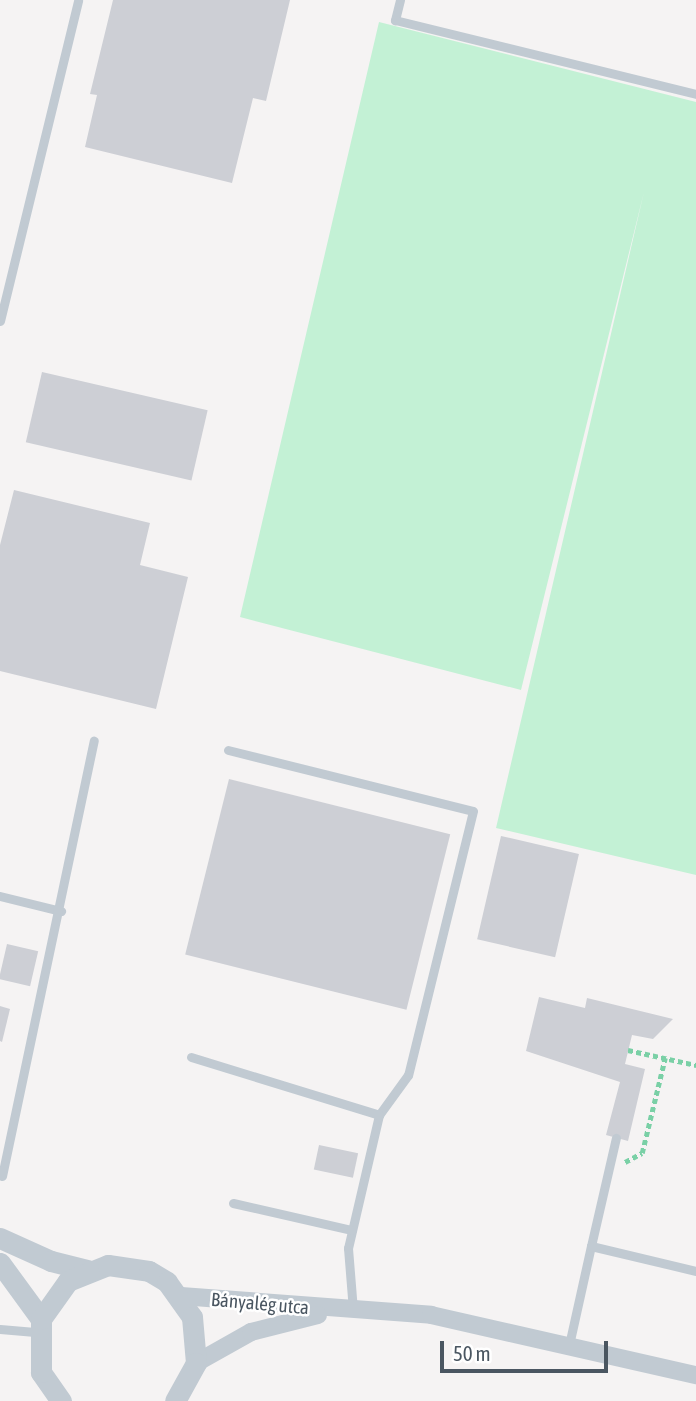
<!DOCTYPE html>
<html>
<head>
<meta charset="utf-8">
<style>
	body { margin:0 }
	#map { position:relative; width:696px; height:1401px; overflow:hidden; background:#f5f3f3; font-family:"Asap Condensed",sans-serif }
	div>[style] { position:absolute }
	.green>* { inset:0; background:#c3f1d5 }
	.building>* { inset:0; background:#cdcfd5; transform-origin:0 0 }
	.path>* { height:4.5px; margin-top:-2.25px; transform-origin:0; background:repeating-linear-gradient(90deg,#7ad0a6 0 5px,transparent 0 8.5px) }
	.service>* { height:9px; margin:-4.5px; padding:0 4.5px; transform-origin:4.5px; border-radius:4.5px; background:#c1cad2 }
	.minor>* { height:18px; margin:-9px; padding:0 9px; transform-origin:9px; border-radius:9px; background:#c1cad2 }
	.tertiary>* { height:21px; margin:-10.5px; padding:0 10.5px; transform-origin:10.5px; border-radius:10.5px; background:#c1cad2 }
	span { translate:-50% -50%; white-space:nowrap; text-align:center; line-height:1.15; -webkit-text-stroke:5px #fff; paint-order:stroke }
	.street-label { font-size:19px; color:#4a5661 }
	.scale { position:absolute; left:440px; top:1341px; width:168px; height:32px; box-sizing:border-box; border:4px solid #4a5661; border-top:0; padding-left:9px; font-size:21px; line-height:24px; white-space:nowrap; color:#4a5661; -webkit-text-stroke:5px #fff; paint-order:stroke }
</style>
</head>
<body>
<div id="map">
	<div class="green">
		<i style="clip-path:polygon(379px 22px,696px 102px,696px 875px,496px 828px,644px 192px,521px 690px,240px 617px)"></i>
	</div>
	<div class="building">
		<i style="clip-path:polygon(113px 0,290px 0,266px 101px,253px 98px,232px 183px,85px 147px,97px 95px,90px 94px)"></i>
		<i style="left:42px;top:372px;width:170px;height:72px;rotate:13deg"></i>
		<i style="clip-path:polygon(14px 490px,150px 523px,140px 565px,188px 577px,156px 709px,0 671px,0 545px)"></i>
		<i style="left:229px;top:779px;width:228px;height:181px;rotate:14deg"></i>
		<i style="left:501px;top:836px;width:80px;height:106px;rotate:13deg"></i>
		<i style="left:7px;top:944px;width:32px;height:36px;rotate:13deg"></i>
		<i style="clip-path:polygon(539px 997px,585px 1008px,587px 998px,673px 1019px,653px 1039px,632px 1035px,625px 1064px,645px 1069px,628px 1141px,606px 1135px,620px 1082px,526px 1051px)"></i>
		<i style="clip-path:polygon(0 1006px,10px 1009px,2px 1042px,0 1041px)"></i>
		<i style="left:319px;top:1145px;width:40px;height:25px;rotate:12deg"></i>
	</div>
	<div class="path">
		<i style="left:628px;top:1050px;width:70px;rotate:12.4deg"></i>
		<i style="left:625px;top:1162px;width:19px;rotate:-28deg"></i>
		<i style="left:642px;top:1153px;width:98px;rotate:-76.4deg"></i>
	</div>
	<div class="service">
		<i style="left:400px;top:0;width:21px;rotate:104deg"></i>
		<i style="left:395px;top:20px;width:310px;rotate:13.8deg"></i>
		<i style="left:0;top:321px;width:330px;rotate:-76.3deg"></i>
		<i style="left:228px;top:750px;width:252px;rotate:14deg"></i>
		<i style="left:473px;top:811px;width:272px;rotate:103.8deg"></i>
		<i style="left:408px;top:1075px;width:49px;rotate:125.9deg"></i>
		<i style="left:379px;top:1115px;width:137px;rotate:103.1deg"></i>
		<i style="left:348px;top:1248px;width:62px;rotate:85.4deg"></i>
		<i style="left:0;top:896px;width:63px;rotate:13.8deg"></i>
		<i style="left:191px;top:1057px;width:197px;rotate:17.1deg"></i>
		<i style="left:2px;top:1176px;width:445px;rotate:-78.1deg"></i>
		<i style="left:233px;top:1203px;width:122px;rotate:12.8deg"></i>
		<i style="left:591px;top:1246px;width:111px;rotate:-77deg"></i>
		<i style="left:0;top:1329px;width:38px;rotate:5deg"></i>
		<i style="left:569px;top:1345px;width:101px;rotate:-77.5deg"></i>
		<i style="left:591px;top:1246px;width:108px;rotate:13.4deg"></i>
	</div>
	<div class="minor">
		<i style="left:181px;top:1296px;width:251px;rotate:4.3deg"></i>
		<i style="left:431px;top:1315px;width:272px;rotate:12.8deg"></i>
		<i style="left:196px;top:1363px;width:63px;rotate:-29.4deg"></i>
		<i style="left:251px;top:1332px;width:69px;rotate:-14.2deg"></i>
	</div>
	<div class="tertiary">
		<i style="left:0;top:1238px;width:56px;rotate:24.3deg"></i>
		<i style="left:51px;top:1261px;width:38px;rotate:14deg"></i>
		<i style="left:0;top:1263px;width:69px;rotate:53.8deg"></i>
		<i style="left:61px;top:1401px;width:35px;rotate:-125deg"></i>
		<i style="left:41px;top:1372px;width:53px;rotate:-90deg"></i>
		<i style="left:41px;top:1319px;width:47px;rotate:-54.6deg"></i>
		<i style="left:68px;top:1281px;width:43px;rotate:-21.8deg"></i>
		<i style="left:108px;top:1265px;width:41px;rotate:8.3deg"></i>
		<i style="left:149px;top:1271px;width:21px;rotate:31deg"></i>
		<i style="left:167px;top:1282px;width:43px;rotate:54.5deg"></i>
		<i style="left:192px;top:1317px;width:46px;rotate:85deg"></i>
		<i style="left:196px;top:1363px;width:43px;rotate:118.9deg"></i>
	</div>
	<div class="street-label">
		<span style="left:260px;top:1304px;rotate:5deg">Bányalég utca</span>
	</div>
	<div class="scale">50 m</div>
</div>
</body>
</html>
